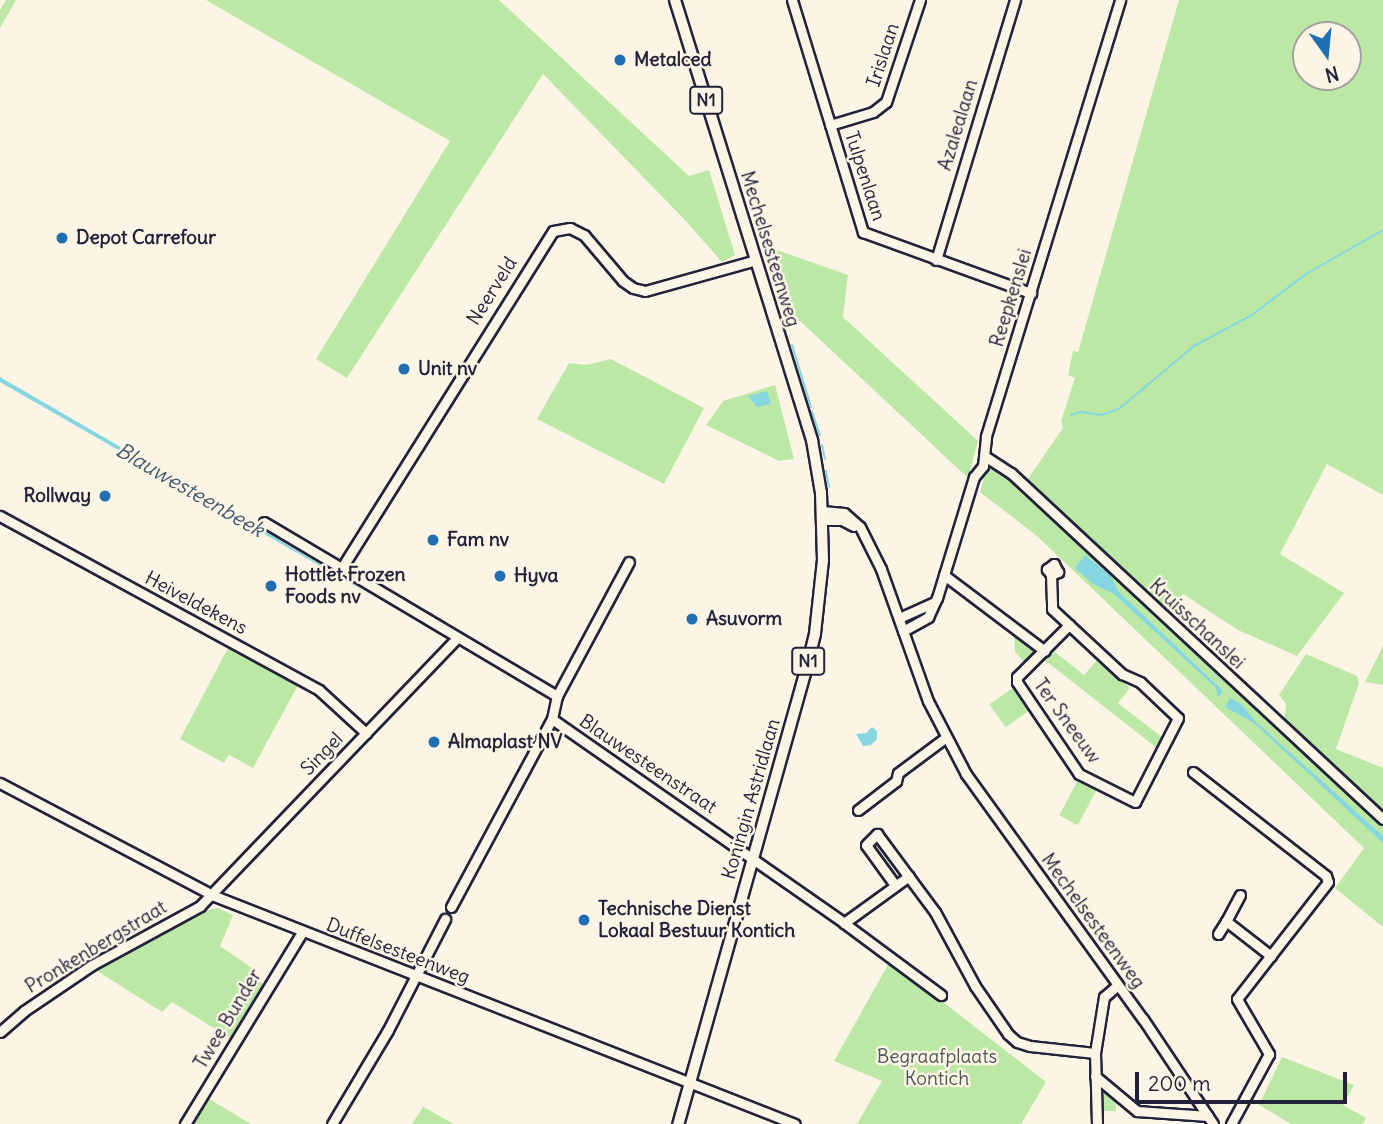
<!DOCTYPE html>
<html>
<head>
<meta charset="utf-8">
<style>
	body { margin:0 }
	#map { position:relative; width:1383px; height:1124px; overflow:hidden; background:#fcf5e5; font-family:Delius,sans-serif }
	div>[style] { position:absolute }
	.green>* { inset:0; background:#bbe8a5; transform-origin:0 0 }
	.water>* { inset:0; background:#85d6e0 }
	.stream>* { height:2px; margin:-1px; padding:0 1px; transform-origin:1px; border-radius:1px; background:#85d6e0 }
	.roads { filter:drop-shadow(2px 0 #22223b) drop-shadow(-2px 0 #22223b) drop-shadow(0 2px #22223b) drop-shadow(0 -2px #22223b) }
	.minor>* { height:9px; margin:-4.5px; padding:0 4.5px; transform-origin:4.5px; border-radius:4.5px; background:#fcf5e5 }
	.major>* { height:10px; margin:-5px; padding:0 5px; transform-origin:5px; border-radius:5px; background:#fcf5e5 }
	.dots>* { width:19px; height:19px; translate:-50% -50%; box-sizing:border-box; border:4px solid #fcf5e5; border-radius:50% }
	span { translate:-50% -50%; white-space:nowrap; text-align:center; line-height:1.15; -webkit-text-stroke:5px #fcf5e5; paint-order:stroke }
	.shield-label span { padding:2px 5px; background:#fcf5e5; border:2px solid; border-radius:5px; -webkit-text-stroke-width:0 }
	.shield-label { font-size:18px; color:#22223b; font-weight:700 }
	.street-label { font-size:19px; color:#22223b }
	.poi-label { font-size:19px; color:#22223b; font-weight:700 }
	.left { translate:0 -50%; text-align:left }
	.right { translate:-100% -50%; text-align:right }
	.park-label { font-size:19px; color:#485456 }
	.water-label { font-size:21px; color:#40586d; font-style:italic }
	.north { position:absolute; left:1292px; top:21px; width:70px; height:70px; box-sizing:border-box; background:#fcf5e5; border:2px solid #a5a1a1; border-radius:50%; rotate:165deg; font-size:19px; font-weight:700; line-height:28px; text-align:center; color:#22223b }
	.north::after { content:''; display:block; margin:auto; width:24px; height:32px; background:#1f6fb2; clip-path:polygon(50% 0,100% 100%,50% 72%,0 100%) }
	.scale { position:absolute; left:1135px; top:1072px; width:212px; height:32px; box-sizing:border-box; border:4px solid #22223b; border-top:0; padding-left:9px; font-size:21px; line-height:24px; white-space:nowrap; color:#22223b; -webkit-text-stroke:5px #fcf5e5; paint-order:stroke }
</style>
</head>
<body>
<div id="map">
	<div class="green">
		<i style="clip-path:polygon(6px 0,16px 0,0 28px,0 10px)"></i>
		<i style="clip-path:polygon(206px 0,499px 0,689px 176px,709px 170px,735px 255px,722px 262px,683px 218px,543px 74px,347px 378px,316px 359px,450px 141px)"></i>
		<i style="clip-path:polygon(evenodd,1179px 0,1383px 0,1383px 495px,1327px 464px,1280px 554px,1344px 593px,1297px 656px,1238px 630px,1183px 594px,1166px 614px,1025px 483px,1063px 428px,1061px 421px,1075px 378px,1068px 375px,1073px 351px,1078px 352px,1179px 0,1306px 35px,1348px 35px,1348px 77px,1306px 77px,1306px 35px)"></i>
		<i style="clip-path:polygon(771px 248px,848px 275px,843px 317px,978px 441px,968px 478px,800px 321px,794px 322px)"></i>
		<i style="clip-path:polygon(611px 359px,704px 408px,664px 484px,537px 419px,569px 363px,587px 365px)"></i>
		<i style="clip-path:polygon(775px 385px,794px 459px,779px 461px,706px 425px,723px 401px)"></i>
		<i style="clip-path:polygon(1000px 464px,1383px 819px,1383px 927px,1335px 888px,1364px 848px,1037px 536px,980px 492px,987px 468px,997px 471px)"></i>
		<i style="clip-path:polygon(1014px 634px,1037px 653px,1027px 665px,1015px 652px)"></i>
		<i style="clip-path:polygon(1383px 646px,1383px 685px,1365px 682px)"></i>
		<i style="clip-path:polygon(228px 648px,298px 685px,253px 768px,229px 755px,224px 763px,180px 739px)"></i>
		<i style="clip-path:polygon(1051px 649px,1084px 675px,1098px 659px,1130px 688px,1118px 703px,1163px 738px,1158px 749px,1042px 658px)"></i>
		<i style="clip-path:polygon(1306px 654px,1357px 676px,1359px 683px,1336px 749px,1383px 768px,1383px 814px,1284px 725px,1286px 704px,1279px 695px)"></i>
		<i style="left:1014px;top:687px;width:28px;height:30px;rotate:55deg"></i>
		<i style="left:1078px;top:780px;width:21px;height:40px;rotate:28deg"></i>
		<i style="clip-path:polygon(218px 908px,233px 915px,220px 946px,255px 970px,252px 977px,266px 986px,233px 1040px,172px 1002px,162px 1012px,94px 969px,162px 929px,198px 912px)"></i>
		<i style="clip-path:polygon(890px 961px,1046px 1082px,1021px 1124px,857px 1124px,882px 1081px,834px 1061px)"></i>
		<i style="clip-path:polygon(1282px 1057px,1354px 1085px,1343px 1105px,1366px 1118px,1363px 1124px,1291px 1124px,1259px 1105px)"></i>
		<i style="clip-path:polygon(1105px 1092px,1116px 1103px,1116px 1111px,1101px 1111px,1100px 1094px)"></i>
		<i style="clip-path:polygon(206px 1097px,251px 1124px,190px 1124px)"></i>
		<i style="clip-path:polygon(423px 1107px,454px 1124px,412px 1124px)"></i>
	</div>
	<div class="water">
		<i style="clip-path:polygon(0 377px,231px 511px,379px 600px,0 382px)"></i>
		<i style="clip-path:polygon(767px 391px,771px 404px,757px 407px,748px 396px)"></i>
		<i style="clip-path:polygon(1085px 555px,1110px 575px,1118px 591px,1223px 691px,1218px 698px,1216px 688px,1114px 594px,1093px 584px,1075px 568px)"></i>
		<i style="clip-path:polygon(1230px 698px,1242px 705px,1255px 721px,1383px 836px,1383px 843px,1254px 723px,1225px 707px)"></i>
		<i style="clip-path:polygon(872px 727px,877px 731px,877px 739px,871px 745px,863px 746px,856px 734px,866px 733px)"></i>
	</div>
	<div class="stream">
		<i style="left:792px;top:345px;width:65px;rotate:73deg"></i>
		<i style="left:812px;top:412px;width:24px;rotate:71deg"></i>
		<i style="left:1071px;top:415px;width:10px;rotate:-17deg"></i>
		<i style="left:1081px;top:412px;width:21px;rotate:8deg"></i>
		<i style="left:1102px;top:415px;width:19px;rotate:-21deg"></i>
		<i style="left:1120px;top:408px;width:97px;rotate:-40deg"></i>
		<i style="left:1194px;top:346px;width:66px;rotate:-28.1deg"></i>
		<i style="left:1252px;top:315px;width:68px;rotate:-37.2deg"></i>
		<i style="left:1306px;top:274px;width:89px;rotate:-29.7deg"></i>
		<i style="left:822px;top:445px;width:14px;rotate:78deg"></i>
		<i style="left:826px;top:471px;width:16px;rotate:79deg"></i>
	</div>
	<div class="roads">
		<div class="minor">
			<i style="left:792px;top:0;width:243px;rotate:73deg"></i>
			<i style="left:863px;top:232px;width:179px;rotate:20deg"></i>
			<i style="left:830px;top:125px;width:45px;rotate:-16.8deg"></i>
			<i style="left:873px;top:112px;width:16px;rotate:-38deg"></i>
			<i style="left:886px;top:102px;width:108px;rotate:-71.6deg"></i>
			<i style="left:936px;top:260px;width:272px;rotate:-73.1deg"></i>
			<i style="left:986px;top:457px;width:30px;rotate:33deg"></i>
			<i style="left:1011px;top:473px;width:508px;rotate:42.93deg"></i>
			<i style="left:822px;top:511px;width:22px;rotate:5deg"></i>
			<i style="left:844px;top:513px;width:21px;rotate:41deg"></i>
			<i style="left:860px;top:527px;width:47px;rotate:63.4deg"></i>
			<i style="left:881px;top:569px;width:140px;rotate:70.4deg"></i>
			<i style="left:928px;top:701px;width:82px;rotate:62.5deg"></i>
			<i style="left:966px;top:774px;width:302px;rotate:54.2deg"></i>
			<i style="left:1143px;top:1019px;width:126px;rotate:56.3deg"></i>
			<i style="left:0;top:516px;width:363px;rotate:28.6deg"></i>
			<i style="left:319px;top:690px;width:64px;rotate:42.5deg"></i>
			<i style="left:823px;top:520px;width:19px"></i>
			<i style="left:842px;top:520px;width:13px;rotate:27deg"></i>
			<i style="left:264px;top:522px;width:341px;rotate:30.7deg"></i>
			<i style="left:341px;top:569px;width:399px;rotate:-57.9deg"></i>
			<i style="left:553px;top:231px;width:17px;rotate:-10deg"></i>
			<i style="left:570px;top:228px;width:16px;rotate:27deg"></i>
			<i style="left:584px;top:235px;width:60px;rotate:49.7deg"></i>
			<i style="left:623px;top:281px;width:12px;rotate:35deg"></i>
			<i style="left:633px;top:288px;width:12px;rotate:14deg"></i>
			<i style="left:645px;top:291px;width:115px;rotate:-15.6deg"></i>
			<i style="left:944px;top:575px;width:126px;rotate:37deg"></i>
			<i style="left:1051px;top:575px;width:8px;rotate:-23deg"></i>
			<i style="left:1058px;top:572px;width:9px;rotate:-117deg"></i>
			<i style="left:1054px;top:564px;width:9px;rotate:144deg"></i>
			<i style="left:1047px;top:569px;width:7px;rotate:56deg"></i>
			<i style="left:1051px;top:575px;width:34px;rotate:88deg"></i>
			<i style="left:1052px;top:609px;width:96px;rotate:42.9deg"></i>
			<i style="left:1122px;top:674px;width:20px;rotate:24deg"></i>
			<i style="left:1140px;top:682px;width:52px;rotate:43.5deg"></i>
			<i style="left:1178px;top:718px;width:94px;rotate:117.1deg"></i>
			<i style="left:1135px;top:802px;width:63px;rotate:-153.4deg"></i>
			<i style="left:1079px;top:774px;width:111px;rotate:-124deg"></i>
			<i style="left:1017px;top:682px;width:5px;rotate:-90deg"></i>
			<i style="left:1017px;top:677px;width:74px;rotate:-45deg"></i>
			<i style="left:899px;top:618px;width:37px;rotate:-24deg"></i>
			<i style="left:903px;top:631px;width:29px;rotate:-29deg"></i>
			<i style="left:928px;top:617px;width:21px;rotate:-65deg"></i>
			<i style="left:937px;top:598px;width:127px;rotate:-73deg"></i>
			<i style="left:974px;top:477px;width:14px;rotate:-51deg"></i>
			<i style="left:983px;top:466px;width:30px;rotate:-84deg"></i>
			<i style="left:986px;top:436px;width:456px;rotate:-72.9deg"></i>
			<i style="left:552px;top:719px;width:356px;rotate:34.9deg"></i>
			<i style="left:844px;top:923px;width:80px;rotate:-35.9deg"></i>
			<i style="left:1193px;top:772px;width:169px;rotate:38deg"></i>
			<i style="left:1326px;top:876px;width:6px;rotate:72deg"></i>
			<i style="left:1328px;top:882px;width:148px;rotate:127.9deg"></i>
			<i style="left:1237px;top:999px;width:64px;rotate:59.8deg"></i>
			<i style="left:1269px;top:1054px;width:80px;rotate:118.5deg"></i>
			<i style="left:0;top:783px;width:240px;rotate:27.8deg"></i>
			<i style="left:212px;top:895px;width:626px;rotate:21.44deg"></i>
			<i style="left:858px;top:810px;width:48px;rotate:-37.3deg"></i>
			<i style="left:896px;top:781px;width:8px;rotate:-76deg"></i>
			<i style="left:898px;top:773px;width:59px;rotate:-36.7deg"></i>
			<i style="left:895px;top:885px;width:49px;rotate:-125.9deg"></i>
			<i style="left:866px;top:845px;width:16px;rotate:-45deg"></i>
			<i style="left:877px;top:834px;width:97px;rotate:53.4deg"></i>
			<i style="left:935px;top:912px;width:84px;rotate:61.6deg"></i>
			<i style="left:975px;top:986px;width:58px;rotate:55.5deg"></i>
			<i style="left:1008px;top:1034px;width:12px;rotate:42deg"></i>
			<i style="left:1017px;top:1042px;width:14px;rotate:17deg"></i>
			<i style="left:1030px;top:1046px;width:65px;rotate:6.1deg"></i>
			<i style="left:1240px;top:895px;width:30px;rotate:118deg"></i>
			<i style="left:1226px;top:921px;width:57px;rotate:37.9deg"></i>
			<i style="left:451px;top:907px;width:213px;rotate:-61.8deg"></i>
			<i style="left:552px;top:719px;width:24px;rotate:-78deg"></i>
			<i style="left:557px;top:696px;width:152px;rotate:-61.8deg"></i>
			<i style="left:844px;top:923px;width:121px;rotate:36.6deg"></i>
			<i style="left:1218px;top:934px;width:15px;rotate:-58deg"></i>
			<i style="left:0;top:1032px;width:32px;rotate:-41deg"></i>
			<i style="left:24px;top:1011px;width:82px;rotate:-34.1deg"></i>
			<i style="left:92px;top:965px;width:123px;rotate:-28.6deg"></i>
			<i style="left:200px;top:906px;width:371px;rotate:-46.2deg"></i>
			<i style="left:1095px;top:1076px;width:55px;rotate:39.8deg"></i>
			<i style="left:1137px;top:1111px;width:71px;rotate:4deg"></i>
			<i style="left:185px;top:1124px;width:225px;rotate:-58.6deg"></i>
			<i style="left:332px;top:1124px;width:109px;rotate:-59.2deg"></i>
			<i style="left:388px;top:1030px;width:125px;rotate:-62.8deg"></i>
			<i style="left:1097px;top:1124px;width:71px;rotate:-91.6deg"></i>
			<i style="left:1095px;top:1053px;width:57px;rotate:-80.9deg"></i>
			<i style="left:1104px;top:997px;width:18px;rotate:-41deg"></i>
		</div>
		<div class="major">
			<i style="left:675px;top:0;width:461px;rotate:72.7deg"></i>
			<i style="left:812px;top:440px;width:54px;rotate:80.4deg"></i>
			<i style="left:821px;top:493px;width:67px;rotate:88.3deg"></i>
			<i style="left:823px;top:560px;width:74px;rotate:96.2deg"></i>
			<i style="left:815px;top:634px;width:37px;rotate:104deg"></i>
			<i style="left:806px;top:670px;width:472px;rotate:105.7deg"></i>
		</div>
	</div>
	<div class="dots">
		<i style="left:620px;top:60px;background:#1f6fb2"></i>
		<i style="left:62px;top:238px;background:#1f6fb2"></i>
		<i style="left:404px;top:369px;background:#1f6fb2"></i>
		<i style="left:105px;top:496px;background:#1f6fb2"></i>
		<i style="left:433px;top:540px;background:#1f6fb2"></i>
		<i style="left:500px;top:576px;background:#1f6fb2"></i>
		<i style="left:271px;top:586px;background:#1f6fb2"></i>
		<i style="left:692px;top:619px;background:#1f6fb2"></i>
		<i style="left:434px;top:742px;background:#1f6fb2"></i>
		<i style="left:584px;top:920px;background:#1f6fb2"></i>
	</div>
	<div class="shield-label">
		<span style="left:706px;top:100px">N1</span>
		<span style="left:808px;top:661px">N1</span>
	</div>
	<div class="street-label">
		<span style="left:883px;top:55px;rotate:-72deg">Irislaan</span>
		<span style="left:958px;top:125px;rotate:-73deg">Azalealaan</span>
		<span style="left:865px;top:176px;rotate:72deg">Tulpenlaan</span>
		<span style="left:770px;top:249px;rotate:73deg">Mechelsesteenweg</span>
		<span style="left:492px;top:291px;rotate:-58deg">Neerveld</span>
		<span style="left:1011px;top:298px;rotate:-73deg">Reepkenslei</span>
		<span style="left:196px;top:603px;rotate:28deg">Heiveldekens</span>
		<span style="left:1197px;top:624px;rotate:43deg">Kruisschanslei</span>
		<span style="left:1067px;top:721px;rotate:54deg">Ter Sneeuw</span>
		<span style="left:322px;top:754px;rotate:-46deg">Singel</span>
		<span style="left:648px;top:764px;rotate:34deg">Blauwesteenstraat</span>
		<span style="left:751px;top:799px;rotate:-74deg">Koningin Astridlaan</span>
		<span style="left:1093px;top:921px;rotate:54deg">Mechelsesteenweg</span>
		<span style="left:96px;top:947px;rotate:-31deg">Pronkenbergstraat</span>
		<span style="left:398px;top:951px;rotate:21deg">Duffelsesteenweg</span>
		<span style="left:228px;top:1019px;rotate:-59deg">Twee Bunder</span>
	</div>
	<div class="poi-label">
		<span class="left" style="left:634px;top:60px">Metalced</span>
		<span class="left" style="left:76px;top:238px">Depot Carrefour</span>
		<span class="left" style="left:418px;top:369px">Unit nv</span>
		<span class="right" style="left:91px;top:496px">Rollway</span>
		<span class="left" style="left:447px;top:540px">Fam nv</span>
		<span class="left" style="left:285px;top:586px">Hottlet Frozen<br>Foods nv</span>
		<span class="left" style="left:514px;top:576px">Hyva</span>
		<span class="left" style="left:706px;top:619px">Asuvorm</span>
		<span class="left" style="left:448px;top:742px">Almaplast NV</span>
		<span class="left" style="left:598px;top:920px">Technische Dienst<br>Lokaal Bestuur Kontich</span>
	</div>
	<div class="park-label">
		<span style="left:937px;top:1068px">Begraafplaats<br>Kontich</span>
	</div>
	<div class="water-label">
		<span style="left:190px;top:490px;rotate:30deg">Blauwesteenbeek</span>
	</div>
	<div class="north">N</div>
	<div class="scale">200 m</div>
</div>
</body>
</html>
